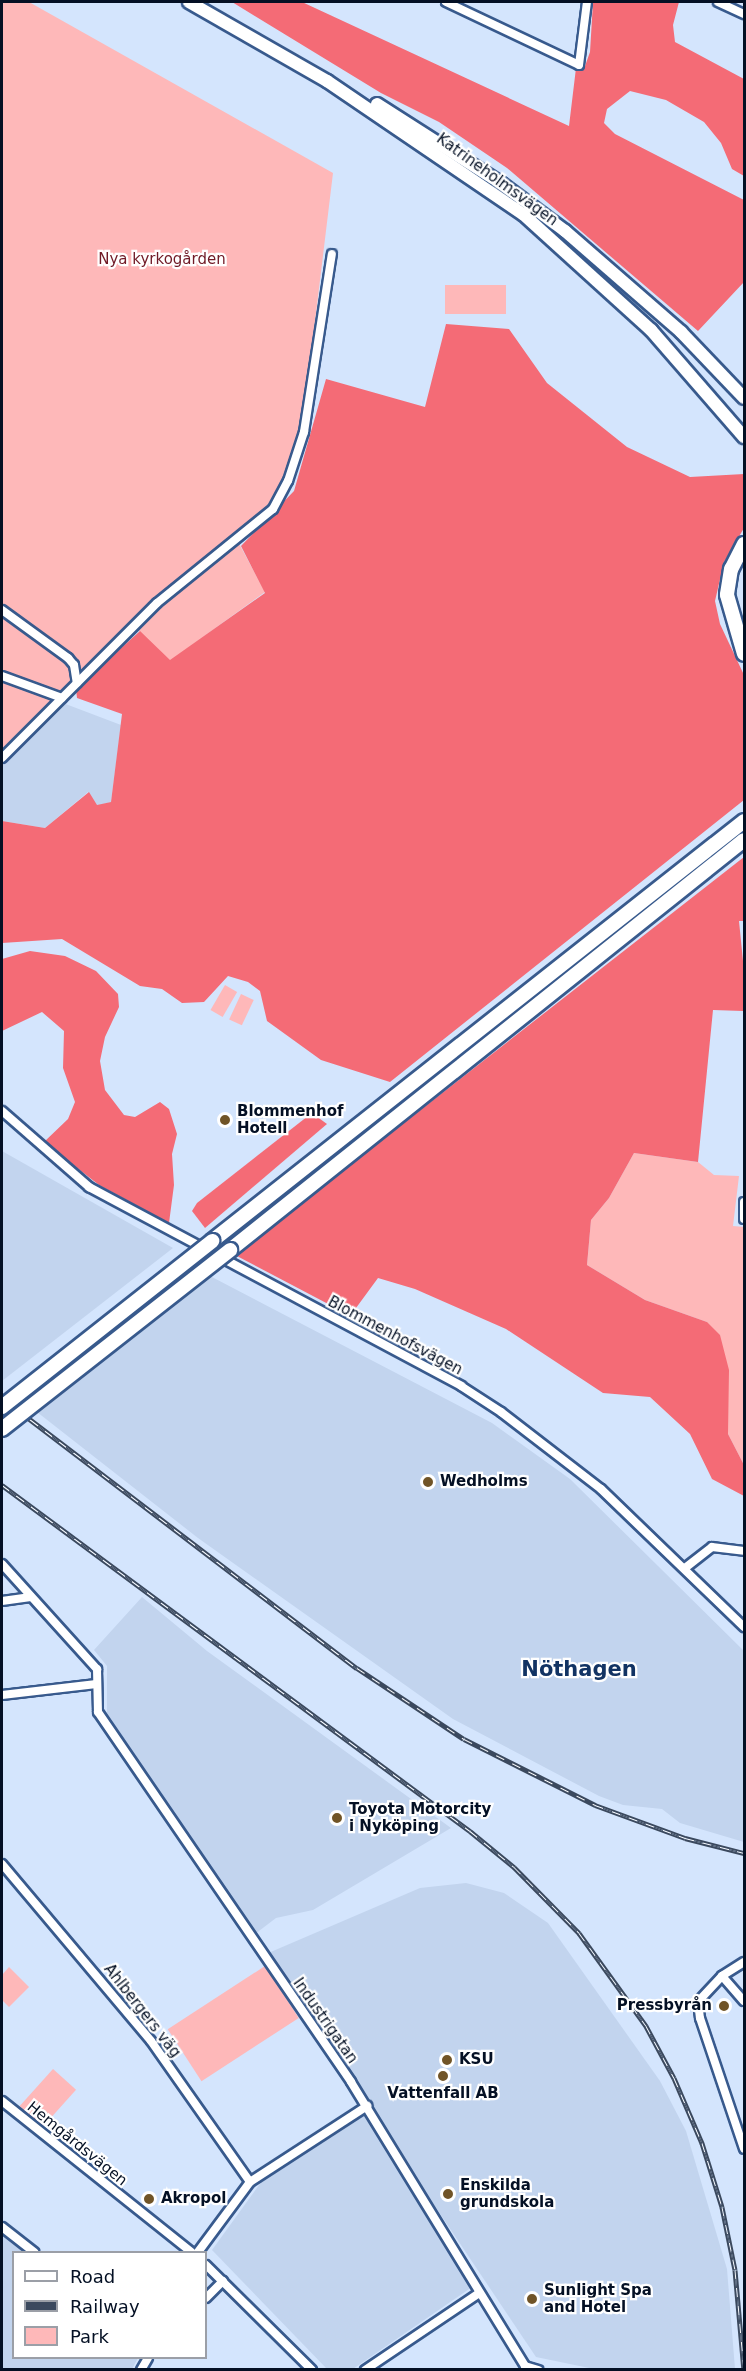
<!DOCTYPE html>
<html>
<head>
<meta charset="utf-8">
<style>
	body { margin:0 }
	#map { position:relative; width:746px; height:2371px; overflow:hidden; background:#d4e5fd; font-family:"DejaVu Sans",sans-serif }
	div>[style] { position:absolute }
	.built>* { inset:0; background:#c2d4ee }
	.green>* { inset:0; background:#feb8b9; transform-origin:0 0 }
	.forest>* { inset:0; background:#f46b76 }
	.roads { filter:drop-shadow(2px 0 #385a8d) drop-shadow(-2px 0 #385a8d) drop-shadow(0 2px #385a8d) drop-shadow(0 -2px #385a8d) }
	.minor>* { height:8px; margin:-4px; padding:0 4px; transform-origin:4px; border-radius:4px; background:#fff }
	.primary>* { height:12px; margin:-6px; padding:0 6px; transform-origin:6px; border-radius:6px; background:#fff }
	.motorway>* { height:14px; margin:-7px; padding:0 7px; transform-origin:7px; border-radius:7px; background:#fff }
	.rail>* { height:5px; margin-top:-2.5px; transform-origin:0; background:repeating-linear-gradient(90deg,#fff 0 9px,#3b495e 0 18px); box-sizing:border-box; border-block:2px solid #3b495e }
	.bridges { filter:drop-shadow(2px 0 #385a8d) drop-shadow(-2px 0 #385a8d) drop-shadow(0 2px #385a8d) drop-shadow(0 -2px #385a8d) }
	.motorway-bridge>* { height:14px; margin:-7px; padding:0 7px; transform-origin:7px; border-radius:7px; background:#fff }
	.dots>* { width:16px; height:16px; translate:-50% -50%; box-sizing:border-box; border:3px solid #fff; border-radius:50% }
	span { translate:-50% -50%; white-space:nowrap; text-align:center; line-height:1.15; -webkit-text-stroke:4.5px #fff; paint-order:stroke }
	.street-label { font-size:15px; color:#041024 }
	.park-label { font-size:15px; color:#701a26 }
	.poi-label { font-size:15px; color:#041024; font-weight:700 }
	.left { translate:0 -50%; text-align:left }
	.right { translate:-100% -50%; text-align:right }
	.district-label { font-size:21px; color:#123363; font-weight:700 }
	.frame { position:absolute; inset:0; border:3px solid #041024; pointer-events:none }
	.legend { position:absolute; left:12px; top:2251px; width:195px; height:108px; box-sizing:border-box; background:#fff; border:2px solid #9b9fa7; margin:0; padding:8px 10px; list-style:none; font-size:18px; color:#041024 }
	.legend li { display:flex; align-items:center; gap:12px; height:30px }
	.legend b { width:30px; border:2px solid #9b9fa7 }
</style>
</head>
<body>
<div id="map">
	<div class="built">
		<i style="clip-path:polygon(63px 703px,121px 725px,111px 802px,97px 806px,88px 792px,45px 828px,2px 821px,2px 765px)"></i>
		<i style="clip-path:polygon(2px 1151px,173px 1248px,2px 1381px)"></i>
		<i style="clip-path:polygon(210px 1276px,492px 1423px,570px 1479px,744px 1651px,744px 1842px,680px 1823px,662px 1809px,623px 1805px,599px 1796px,453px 1719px,198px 1538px,37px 1412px)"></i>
		<i style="clip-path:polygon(142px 1597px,207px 1651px,451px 1828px,313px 1910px,276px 1918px,255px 1934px,107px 1713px,107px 1666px,94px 1650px)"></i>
		<i style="clip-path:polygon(466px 1883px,504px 1893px,548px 1923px,660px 2081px,686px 2131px,727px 2269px,735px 2369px,594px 2369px,536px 2357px,266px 1954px,420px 1888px)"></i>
		<i style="clip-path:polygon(363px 2113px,472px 2287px,353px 2369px,327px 2369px,212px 2250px,262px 2181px)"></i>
		<i style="clip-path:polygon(2px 2236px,23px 2252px,14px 2252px,14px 2358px,138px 2358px,132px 2369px,2px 2369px)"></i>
	</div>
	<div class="green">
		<i style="clip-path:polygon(2px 2px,29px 2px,333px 173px,309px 371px,294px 453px,267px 511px,236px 538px,265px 592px,170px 661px,131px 623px,2px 749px)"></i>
		<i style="left:506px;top:285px;width:29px;height:61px;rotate:90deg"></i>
		<i style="left:225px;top:985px;width:14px;height:29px;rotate:30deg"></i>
		<i style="left:241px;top:994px;width:14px;height:28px;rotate:25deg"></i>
		<i style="clip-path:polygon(634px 1153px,698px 1162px,714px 1175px,739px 1176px,733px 1226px,744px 1227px,744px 1465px,728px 1434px,707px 1322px,645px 1300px,587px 1265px,591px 1220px,609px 1198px)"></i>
		<i style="left:265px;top:1966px;width:62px;height:116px;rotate:57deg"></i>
		<i style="clip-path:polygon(9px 1967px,29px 1987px,9px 2007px,2px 2000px,2px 1975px)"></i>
		<i style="left:53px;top:2069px;width:31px;height:50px;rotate:42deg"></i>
	</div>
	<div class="forest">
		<i style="clip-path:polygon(232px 2px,302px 2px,569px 126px,576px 68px,585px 66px,590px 52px,593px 2px,679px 2px,673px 25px,675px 42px,744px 79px,744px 176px,732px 169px,721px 143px,704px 122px,666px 100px,630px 91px,607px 109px,604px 123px,615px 134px,744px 200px,744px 282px,698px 331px,507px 168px,439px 122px,381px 93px)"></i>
		<i style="clip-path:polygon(446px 324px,509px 329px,547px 383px,627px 447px,690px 477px,744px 474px,744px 528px,724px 562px,715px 601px,720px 624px,744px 675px,744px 800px,390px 1082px,321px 1060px,267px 1021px,260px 991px,248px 982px,228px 976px,204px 1002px,182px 1003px,162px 989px,140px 986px,62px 939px,2px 943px,2px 821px,45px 828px,89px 792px,97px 805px,111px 802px,122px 714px,77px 698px,76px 689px,140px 631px,170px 660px,265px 593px,241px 546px,294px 491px,326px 379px,425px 407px)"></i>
		<i style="clip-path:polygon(744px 857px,744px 921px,739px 921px,744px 971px,743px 1011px,713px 1010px,698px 1162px,634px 1153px,609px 1198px,591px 1220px,587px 1265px,645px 1300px,707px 1322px,720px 1335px,729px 1370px,728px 1434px,744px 1465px,744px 1496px,712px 1479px,690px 1434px,650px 1397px,603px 1393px,506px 1329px,415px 1289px,378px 1278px,356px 1308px,374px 1321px,370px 1326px,235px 1255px)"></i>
		<i style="clip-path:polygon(30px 951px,65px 956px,96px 971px,118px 994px,119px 1007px,105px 1037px,100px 1061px,105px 1090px,124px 1115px,135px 1117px,160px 1102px,169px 1109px,177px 1134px,172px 1154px,174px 1185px,169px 1223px,99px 1185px,44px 1142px,68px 1119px,75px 1102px,63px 1068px,64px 1031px,42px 1012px,2px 1031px,2px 959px)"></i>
		<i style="clip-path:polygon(308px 1116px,316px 1116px,327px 1124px,205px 1228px,192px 1211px,197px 1203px)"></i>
	</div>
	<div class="roads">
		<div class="minor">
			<i style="left:446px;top:2px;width:147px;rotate:25.3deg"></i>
			<i style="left:579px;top:65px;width:64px;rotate:-82.8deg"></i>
			<i style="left:718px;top:2px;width:29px;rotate:25deg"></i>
			<i style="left:2px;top:610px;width:82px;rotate:36deg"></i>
			<i style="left:68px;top:658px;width:9px;rotate:49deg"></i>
			<i style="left:74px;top:665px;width:18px;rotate:81deg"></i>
			<i style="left:2px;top:676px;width:64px;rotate:20.1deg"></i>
			<i style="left:2px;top:758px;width:219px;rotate:-45deg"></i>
			<i style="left:157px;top:603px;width:149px;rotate:-39deg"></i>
			<i style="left:273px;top:509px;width:32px;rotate:-62deg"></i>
			<i style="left:288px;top:481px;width:52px;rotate:-71.9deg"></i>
			<i style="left:304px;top:432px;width:180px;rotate:-81.1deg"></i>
			<i style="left:2px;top:1111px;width:116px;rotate:41.1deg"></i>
			<i style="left:89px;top:1187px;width:422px;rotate:28.1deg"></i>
			<i style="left:461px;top:1386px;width:48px;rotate:33deg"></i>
			<i style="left:501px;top:1412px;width:126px;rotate:37.6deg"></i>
			<i style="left:601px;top:1489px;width:199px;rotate:44deg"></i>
			<i style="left:744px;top:1202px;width:17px;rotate:90deg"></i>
			<i style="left:2px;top:1564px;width:142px;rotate:47.9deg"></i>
			<i style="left:97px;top:1669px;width:43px;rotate:88.7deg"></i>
			<i style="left:98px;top:1712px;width:448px;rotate:55.6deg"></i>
			<i style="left:351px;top:2082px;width:333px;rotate:58.5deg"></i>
			<i style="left:525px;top:2366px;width:14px;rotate:17deg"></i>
			<i style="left:685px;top:1568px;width:34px;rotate:-38deg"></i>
			<i style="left:712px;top:1547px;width:32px;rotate:7deg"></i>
			<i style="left:2px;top:1601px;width:29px;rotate:-8deg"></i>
			<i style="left:2px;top:1695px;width:95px;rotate:-6.7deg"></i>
			<i style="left:2px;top:1864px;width:231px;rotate:49.9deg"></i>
			<i style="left:151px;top:2041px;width:172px;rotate:54.9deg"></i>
			<i style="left:744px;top:1962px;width:26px;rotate:148deg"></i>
			<i style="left:722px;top:1976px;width:35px;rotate:133deg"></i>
			<i style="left:698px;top:2002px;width:16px;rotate:83deg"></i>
			<i style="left:700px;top:2018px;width:138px;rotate:71.4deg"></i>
			<i style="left:722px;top:1976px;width:33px;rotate:49deg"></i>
			<i style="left:2px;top:2101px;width:242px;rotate:38.6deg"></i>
			<i style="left:2px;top:2227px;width:41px;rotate:38deg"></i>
			<i style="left:198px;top:2252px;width:87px;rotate:-53.4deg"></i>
			<i style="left:250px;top:2182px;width:140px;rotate:-33deg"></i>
			<i style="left:206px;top:2265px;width:149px;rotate:44.7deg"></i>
			<i style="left:206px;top:2298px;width:24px;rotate:-45deg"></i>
			<i style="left:141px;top:2370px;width:14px;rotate:-60deg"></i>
			<i style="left:365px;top:2370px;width:138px;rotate:-34deg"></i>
		</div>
		<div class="primary">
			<i style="left:189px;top:2px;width:159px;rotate:29.8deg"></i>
			<i style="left:327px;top:81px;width:237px;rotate:34.2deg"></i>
			<i style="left:523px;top:214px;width:173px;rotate:42.2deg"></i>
			<i style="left:651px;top:330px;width:142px;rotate:49deg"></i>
			<i style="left:377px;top:104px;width:148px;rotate:32.6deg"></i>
			<i style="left:502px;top:184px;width:79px;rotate:36.7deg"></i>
			<i style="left:565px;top:231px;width:154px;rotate:41deg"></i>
			<i style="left:681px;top:332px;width:91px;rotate:46.3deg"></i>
		</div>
		<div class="motorway">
			<i style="left:744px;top:544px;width:28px;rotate:117deg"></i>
			<i style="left:731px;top:569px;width:26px;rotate:99deg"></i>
			<i style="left:727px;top:595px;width:61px;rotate:73.9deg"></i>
			<i style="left:212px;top:1241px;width:678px;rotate:-38.29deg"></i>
			<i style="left:230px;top:1250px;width:657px;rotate:-38.58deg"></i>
		</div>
	</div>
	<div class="rail">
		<i style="left:2px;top:1398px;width:446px;rotate:37.3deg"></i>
		<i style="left:357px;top:1668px;width:128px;rotate:33.6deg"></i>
		<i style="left:464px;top:1739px;width:147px;rotate:26.7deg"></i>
		<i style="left:595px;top:1805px;width:96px;rotate:20.1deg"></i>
		<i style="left:685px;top:1838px;width:61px;rotate:14.3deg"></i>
		<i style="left:2px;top:1485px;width:582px;rotate:36.48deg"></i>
		<i style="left:470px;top:1831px;width:57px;rotate:39.3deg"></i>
		<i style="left:514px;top:1867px;width:93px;rotate:45.4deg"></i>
		<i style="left:579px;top:1933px;width:115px;rotate:54.2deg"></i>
		<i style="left:646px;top:2026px;width:59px;rotate:61.7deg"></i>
		<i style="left:674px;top:2078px;width:71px;rotate:66.7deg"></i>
		<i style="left:702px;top:2143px;width:67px;rotate:72.6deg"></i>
		<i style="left:722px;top:2207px;width:64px;rotate:78.3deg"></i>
		<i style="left:735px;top:2270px;width:100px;rotate:84.9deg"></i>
	</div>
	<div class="bridges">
		<div class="motorway-bridge">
			<i style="left:2px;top:1407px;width:268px;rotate:-38.3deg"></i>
			<i style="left:2px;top:1429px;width:290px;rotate:-38.1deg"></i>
		</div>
	</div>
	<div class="dots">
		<i style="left:225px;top:1120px;background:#705427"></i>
		<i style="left:428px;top:1482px;background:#705427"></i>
		<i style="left:337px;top:1818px;background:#705427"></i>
		<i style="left:724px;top:2006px;background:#705427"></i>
		<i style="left:447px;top:2060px;background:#705427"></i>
		<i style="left:443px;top:2076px;background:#705427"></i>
		<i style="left:448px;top:2194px;background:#705427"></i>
		<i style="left:149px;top:2199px;background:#705427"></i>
		<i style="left:532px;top:2299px;background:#705427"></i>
	</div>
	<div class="street-label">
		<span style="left:497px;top:180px;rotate:36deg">Katrineholmsvägen</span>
		<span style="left:395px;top:1336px;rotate:28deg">Blommenhofsvägen</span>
		<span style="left:142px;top:2011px;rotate:52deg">Ahlbergers väg</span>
		<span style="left:325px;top:2021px;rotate:55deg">Industrigatan</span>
		<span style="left:77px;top:2144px;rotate:39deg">Hemgårdsvägen</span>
	</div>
	<div class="park-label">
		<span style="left:162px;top:260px">Nya kyrkogården</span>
	</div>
	<div class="poi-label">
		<span class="left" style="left:237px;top:1120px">Blommenhof<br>Hotell</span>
		<span class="left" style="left:440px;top:1482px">Wedholms</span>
		<span class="left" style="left:349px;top:1818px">Toyota Motorcity<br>i Nyköping</span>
		<span class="right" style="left:712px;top:2006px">Pressbyrån</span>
		<span class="left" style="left:459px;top:2060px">KSU</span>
		<span style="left:443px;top:2094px">Vattenfall AB</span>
		<span class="left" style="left:460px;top:2194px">Enskilda<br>grundskola</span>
		<span class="left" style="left:161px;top:2199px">Akropol</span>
		<span class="left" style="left:544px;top:2299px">Sunlight Spa<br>and Hotel</span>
	</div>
	<div class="district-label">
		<span style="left:579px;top:1669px">Nöthagen</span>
	</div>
	<div class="frame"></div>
	<ul class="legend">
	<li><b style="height:8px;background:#fff"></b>Road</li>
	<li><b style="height:8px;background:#3b495e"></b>Railway</li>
	<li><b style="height:16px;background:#feb8b9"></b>Park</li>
	</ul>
</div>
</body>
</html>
